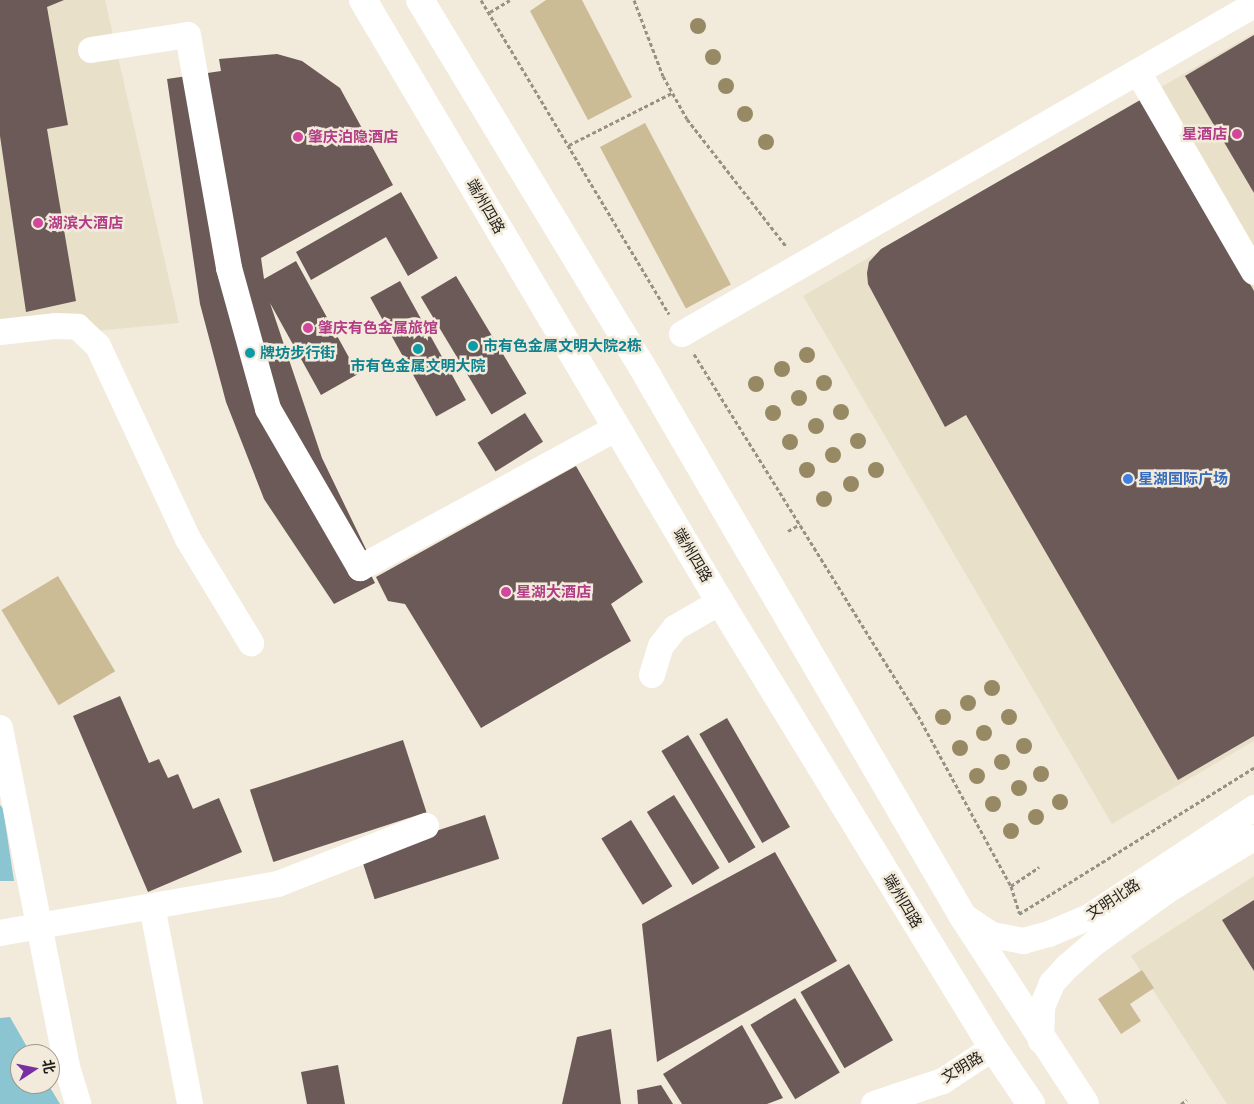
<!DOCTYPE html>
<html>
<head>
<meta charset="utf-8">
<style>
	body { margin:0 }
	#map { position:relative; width:1254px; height:1104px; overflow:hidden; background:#f2ebdb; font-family:"IBM Plex Sans","Noto Sans SC",sans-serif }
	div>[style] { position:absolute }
	.built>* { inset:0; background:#e9e0c9 }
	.green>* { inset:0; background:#cbbc96; transform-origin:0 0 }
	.water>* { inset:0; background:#8bc5d1 }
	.building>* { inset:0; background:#6b5a57; transform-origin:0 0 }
	.path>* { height:3px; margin-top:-1.5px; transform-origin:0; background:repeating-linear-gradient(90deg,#969185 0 4px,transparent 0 6.5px) }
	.minor>* { height:26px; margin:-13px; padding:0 13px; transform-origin:13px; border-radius:13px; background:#fff }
	.major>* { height:28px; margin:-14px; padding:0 14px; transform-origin:14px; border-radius:14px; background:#fff }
	.trees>* { width:16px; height:16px; margin:-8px; border-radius:50%; background:#978963 }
	.dots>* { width:14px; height:14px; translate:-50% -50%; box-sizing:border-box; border:2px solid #f2ebdb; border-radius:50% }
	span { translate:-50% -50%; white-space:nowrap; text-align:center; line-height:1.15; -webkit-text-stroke:5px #f2ebdb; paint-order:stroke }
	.hotel-label { font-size:15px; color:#b23c85; font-weight:700 }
	.right { translate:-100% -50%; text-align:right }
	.left { translate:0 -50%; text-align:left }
	.street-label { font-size:15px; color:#1f1d17 }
	.culture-label { font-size:15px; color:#0d838f; font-weight:700 }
	.shop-label { font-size:15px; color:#366cbe; font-weight:700 }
	.north { position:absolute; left:10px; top:1044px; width:50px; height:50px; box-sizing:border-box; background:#f2ebdb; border:1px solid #9e998d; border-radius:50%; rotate:79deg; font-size:14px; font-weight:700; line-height:20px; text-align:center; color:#1f1d17 }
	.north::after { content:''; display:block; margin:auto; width:18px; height:22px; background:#792fa2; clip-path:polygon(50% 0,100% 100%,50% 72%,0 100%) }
</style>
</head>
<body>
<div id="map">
	<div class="built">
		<i style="clip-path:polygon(0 0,105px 0,179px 323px,0 340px)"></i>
		<i style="clip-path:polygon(1254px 33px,1254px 741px,1112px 824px,803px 296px)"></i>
		<i style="clip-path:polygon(1254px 876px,1254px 1104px,1227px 1104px,1131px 956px)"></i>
	</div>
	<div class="green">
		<i style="clip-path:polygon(546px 0,582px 0,632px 97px,588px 120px,530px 11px)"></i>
		<i style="left:645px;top:123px;width:183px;height:51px;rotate:62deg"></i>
		<i style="left:58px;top:576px;width:111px;height:66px;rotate:59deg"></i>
		<i style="clip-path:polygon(1142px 970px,1154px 988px,1130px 1004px,1141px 1021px,1121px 1034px,1098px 999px)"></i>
	</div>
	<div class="water">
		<i style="clip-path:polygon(0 805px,3px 808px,14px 881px,0 881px)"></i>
		<i style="clip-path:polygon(10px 1017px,31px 1054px,20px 1054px,20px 1084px,48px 1084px,60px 1104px,0 1104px,0 1018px)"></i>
	</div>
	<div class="building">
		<i style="clip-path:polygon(0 0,64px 0,47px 7px,68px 125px,47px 129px,76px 301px,26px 312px,0 136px)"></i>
		<i style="clip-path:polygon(1254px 35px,1254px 193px,1185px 76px)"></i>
		<i style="clip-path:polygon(277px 54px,302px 61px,340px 88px,393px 185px,261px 258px,264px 279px,296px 261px,358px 374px,321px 395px,270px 303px,322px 458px,376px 570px,371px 575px,375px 583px,334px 604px,264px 499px,226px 402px,200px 304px,167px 79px,221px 71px,219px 59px)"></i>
		<i style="clip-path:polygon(1142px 99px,1254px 291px,1254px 736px,1178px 780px,966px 415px,945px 427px,868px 284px,867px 273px,869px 262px,881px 249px)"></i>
		<i style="clip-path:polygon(401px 192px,438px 258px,408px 276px,386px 237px,311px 280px,296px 252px)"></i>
		<i style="left:456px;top:276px;width:137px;height:41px;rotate:59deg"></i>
		<i style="left:400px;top:281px;width:136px;height:34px;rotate:61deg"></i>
		<i style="left:525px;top:413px;width:34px;height:56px;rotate:58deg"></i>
		<i style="clip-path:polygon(576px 466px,643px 582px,611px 604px,631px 641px,481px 728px,405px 604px,388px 601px,376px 577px)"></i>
		<i style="clip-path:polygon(120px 696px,149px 763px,159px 759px,168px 778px,178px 774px,193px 809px,219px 798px,242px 852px,148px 892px,73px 716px)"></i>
		<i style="left:727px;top:718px;width:126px;height:32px;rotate:60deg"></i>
		<i style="left:688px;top:735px;width:131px;height:31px;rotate:59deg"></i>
		<i style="left:403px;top:740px;width:76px;height:161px;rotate:72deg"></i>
		<i style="left:674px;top:795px;width:86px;height:32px;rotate:58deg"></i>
		<i style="left:485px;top:815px;width:46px;height:131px;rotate:72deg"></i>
		<i style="left:631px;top:820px;width:78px;height:35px;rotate:58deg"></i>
		<i style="clip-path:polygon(775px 852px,837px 961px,657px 1062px,642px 924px)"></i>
		<i style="clip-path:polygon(1254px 900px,1254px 971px,1222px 920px)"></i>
		<i style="left:849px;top:964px;width:88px;height:56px;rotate:60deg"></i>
		<i style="left:795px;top:998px;width:87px;height:52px;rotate:59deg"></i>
		<i style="clip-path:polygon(742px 1025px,783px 1098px,767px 1104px,682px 1104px,663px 1074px)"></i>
		<i style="clip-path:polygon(611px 1029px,621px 1104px,562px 1104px,577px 1037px)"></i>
		<i style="clip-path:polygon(338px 1065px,345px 1104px,307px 1104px,301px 1072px)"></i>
		<i style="clip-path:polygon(661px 1085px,673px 1104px,638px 1104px,637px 1090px)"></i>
	</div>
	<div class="path">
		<i style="left:481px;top:0;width:366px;rotate:59.1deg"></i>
		<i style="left:634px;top:0;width:81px;rotate:69.1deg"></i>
		<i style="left:663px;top:76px;width:49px;rotate:60.8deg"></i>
		<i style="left:687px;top:119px;width:161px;rotate:52.1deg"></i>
		<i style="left:490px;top:12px;width:23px;rotate:-31deg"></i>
		<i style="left:569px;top:145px;width:115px;rotate:-26.8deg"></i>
		<i style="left:694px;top:354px;width:419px;rotate:58.2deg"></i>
		<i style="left:915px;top:710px;width:200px;rotate:61.4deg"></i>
		<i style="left:1011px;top:886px;width:28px;rotate:73deg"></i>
		<i style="left:788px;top:531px;width:14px;rotate:-30deg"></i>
		<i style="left:1011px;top:886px;width:34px;rotate:-34deg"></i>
		<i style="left:1019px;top:914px;width:277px;rotate:-31.9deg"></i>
		<i style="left:1181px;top:1104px;width:7px;rotate:-34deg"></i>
	</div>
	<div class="minor">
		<i style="left:91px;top:50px;width:98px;rotate:-8.8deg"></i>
		<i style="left:188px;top:35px;width:237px;rotate:80deg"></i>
		<i style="left:229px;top:268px;width:146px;rotate:74.5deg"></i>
		<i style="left:268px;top:409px;width:184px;rotate:59.9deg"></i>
		<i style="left:360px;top:568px;width:293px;rotate:-28.6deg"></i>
		<i style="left:1138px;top:72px;width:231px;rotate:59.9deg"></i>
		<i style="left:0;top:332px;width:55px;rotate:-6.2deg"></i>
		<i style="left:55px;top:326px;width:23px;rotate:2deg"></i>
		<i style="left:78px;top:327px;width:28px;rotate:44deg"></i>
		<i style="left:98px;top:346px;width:213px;rotate:65deg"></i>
		<i style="left:188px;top:539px;width:122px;rotate:58.8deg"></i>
		<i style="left:682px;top:334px;width:660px;rotate:-29.91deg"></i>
		<i style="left:652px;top:675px;width:30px;rotate:-73deg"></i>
		<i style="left:661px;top:646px;width:23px;rotate:-52deg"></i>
		<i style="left:675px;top:628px;width:52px;rotate:-30deg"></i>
		<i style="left:0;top:728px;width:346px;rotate:78.8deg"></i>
		<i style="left:67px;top:1067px;width:39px;rotate:73deg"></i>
		<i style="left:152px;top:906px;width:202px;rotate:79.1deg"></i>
		<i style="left:962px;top:915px;width:36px;rotate:34deg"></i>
		<i style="left:992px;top:935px;width:32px;rotate:11deg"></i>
		<i style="left:1023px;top:941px;width:27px;rotate:-15deg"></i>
		<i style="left:1049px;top:934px;width:43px;rotate:-23deg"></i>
		<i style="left:1089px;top:917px;width:198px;rotate:-33.4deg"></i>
		<i style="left:0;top:933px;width:282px;rotate:-10deg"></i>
		<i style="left:278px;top:884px;width:159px;rotate:-21.4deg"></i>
		<i style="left:1041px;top:1041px;width:34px;rotate:-88deg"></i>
		<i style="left:1042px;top:1007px;width:26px;rotate:-67deg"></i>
		<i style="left:1052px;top:983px;width:23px;rotate:-47deg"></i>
		<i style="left:1068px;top:966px;width:37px;rotate:-41deg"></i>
		<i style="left:1096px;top:942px;width:89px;rotate:-35.8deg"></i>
		<i style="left:1168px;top:890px;width:100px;rotate:-31.2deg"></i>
		<i style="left:874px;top:1104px;width:73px;rotate:-18.4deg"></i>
		<i style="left:943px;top:1081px;width:60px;rotate:-33.4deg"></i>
	</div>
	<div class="major">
		<i style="left:363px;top:0;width:700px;rotate:59.33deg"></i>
		<i style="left:720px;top:602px;width:523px;rotate:58.53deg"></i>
		<i style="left:993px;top:1048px;width:68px;rotate:55.8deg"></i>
		<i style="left:420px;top:0;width:441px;rotate:58.8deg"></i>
		<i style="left:648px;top:377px;width:623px;rotate:59.73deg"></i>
		<i style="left:962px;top:915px;width:225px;rotate:56.9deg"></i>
	</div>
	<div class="trees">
		<i style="left:698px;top:26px"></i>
		<i style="left:713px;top:57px"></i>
		<i style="left:726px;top:86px"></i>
		<i style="left:745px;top:114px"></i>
		<i style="left:766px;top:142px"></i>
		<i style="left:807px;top:355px"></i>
		<i style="left:782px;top:369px"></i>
		<i style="left:824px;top:383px"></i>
		<i style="left:756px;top:384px"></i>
		<i style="left:799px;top:398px"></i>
		<i style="left:841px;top:412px"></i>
		<i style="left:773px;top:413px"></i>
		<i style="left:816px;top:426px"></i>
		<i style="left:858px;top:441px"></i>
		<i style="left:790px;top:442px"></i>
		<i style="left:833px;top:455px"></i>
		<i style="left:807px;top:470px"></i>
		<i style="left:876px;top:470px"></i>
		<i style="left:851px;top:484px"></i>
		<i style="left:824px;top:499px"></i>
		<i style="left:992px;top:688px"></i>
		<i style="left:968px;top:703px"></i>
		<i style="left:943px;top:717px"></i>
		<i style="left:1009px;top:717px"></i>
		<i style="left:984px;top:733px"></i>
		<i style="left:1024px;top:746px"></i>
		<i style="left:960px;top:748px"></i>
		<i style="left:1002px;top:762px"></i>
		<i style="left:1041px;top:774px"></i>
		<i style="left:977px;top:776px"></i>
		<i style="left:1019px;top:788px"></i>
		<i style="left:1060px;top:802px"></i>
		<i style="left:993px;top:804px"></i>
		<i style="left:1036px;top:817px"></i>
		<i style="left:1011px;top:831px"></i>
	</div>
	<div class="dots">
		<i style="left:1237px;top:134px;background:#d1479c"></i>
		<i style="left:298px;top:137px;background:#d1479c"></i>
		<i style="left:38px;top:223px;background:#d1479c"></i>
		<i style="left:308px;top:328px;background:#d1479c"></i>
		<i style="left:473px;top:346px;background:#0f9aa8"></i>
		<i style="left:418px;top:349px;background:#0f9aa8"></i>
		<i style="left:250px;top:353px;background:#0f9aa8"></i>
		<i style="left:1128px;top:479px;background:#3f7fe0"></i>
		<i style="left:506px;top:592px;background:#d1479c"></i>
	</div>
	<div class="hotel-label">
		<span class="right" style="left:1227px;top:134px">星酒店</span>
		<span class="left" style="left:308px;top:137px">肇庆泊隐酒店</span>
		<span class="left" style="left:48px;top:223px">湖滨大酒店</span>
		<span class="left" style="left:318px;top:328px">肇庆有色金属旅馆</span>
		<span class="left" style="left:516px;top:592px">星湖大酒店</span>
	</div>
	<div class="street-label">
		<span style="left:486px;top:206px;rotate:60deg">端州四路</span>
		<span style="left:693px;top:555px;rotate:59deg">端州四路</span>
		<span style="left:1113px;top:899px;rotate:-33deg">文明北路</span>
		<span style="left:903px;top:901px;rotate:59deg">端州四路</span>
		<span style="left:962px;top:1067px;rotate:-31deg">文明路</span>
	</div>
	<div class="culture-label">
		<span class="left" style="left:483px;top:346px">市有色金属文明大院2栋</span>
		<span class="left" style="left:260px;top:353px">牌坊步行街</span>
		<span style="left:418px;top:366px">市有色金属文明大院</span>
	</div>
	<div class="shop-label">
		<span class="left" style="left:1138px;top:479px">星湖国际广场</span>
	</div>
	<div class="north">北</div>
</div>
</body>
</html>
